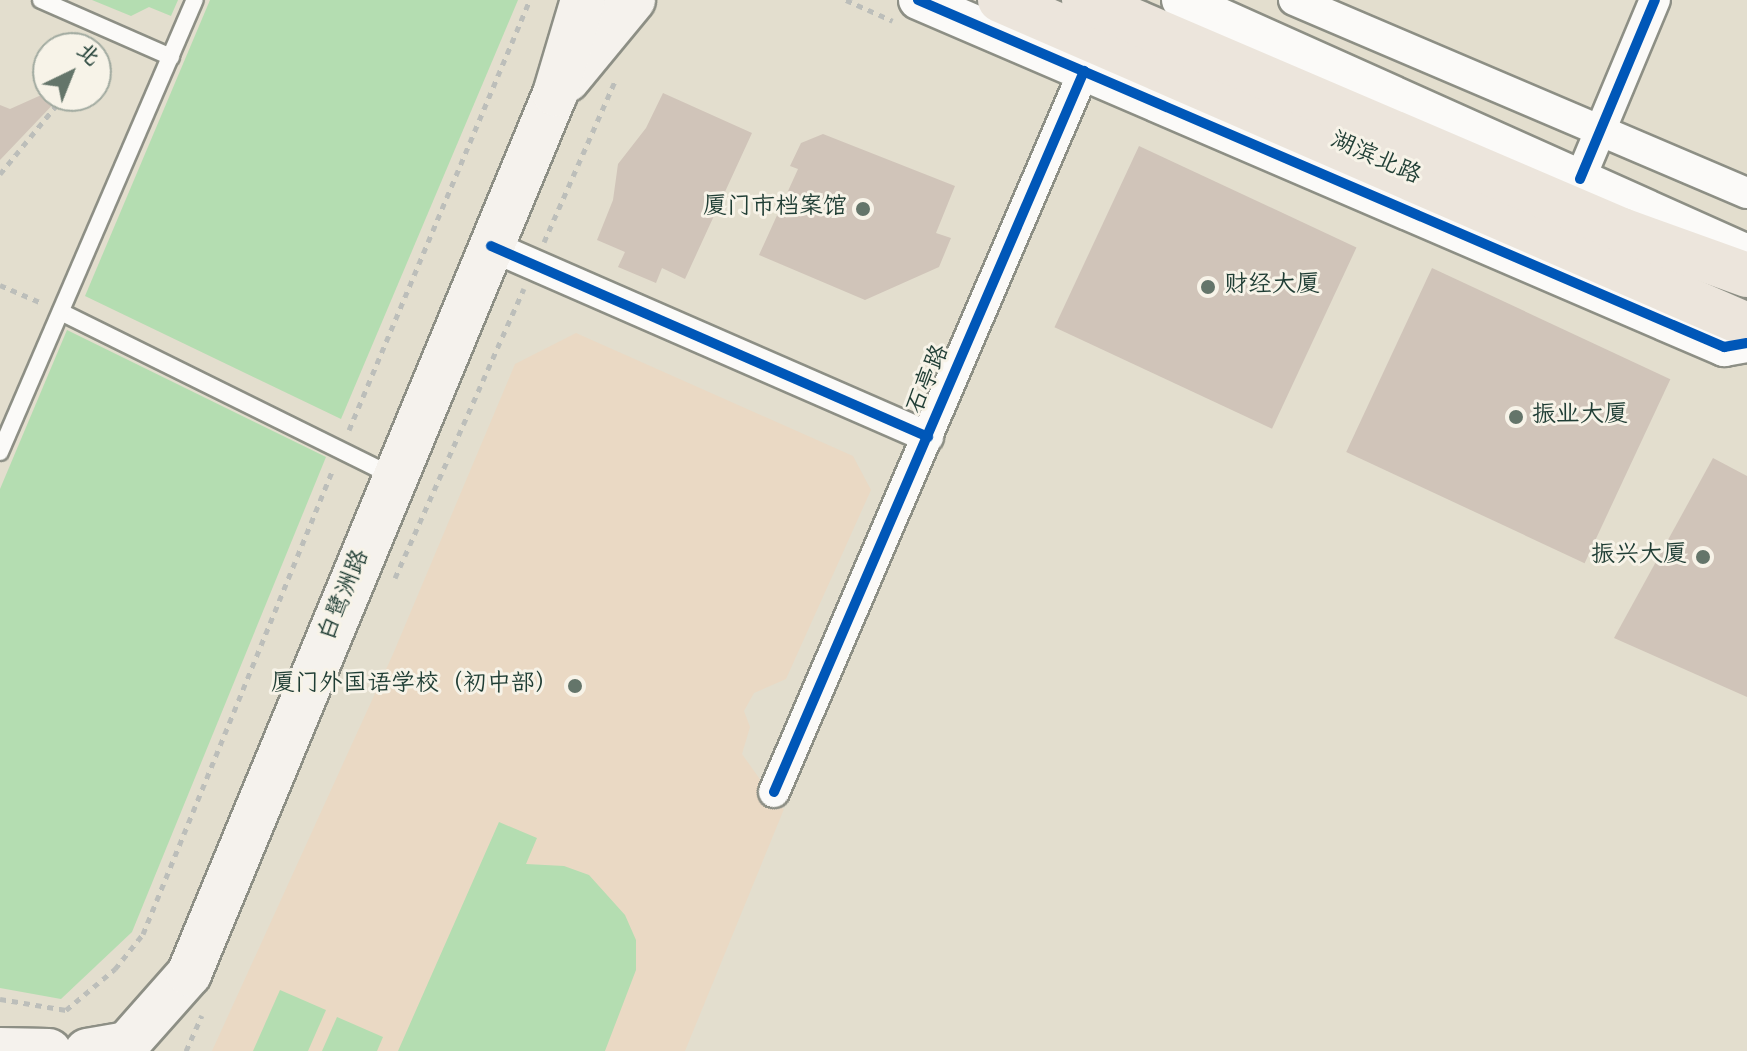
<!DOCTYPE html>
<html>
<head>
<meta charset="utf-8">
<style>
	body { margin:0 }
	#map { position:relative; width:1747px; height:1051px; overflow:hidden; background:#e3dece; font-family:"Gochi Hand","LXGW WenKai TC",sans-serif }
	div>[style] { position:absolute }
	.built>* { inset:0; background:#ead9c4 }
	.green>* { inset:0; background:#b4ddb1 }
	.building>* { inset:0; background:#d0c4b9; transform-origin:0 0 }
	.path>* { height:5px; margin-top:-2.5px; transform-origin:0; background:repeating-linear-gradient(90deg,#bcbeba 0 6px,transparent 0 12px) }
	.roads { filter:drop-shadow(2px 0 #8d8f85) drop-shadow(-2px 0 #8d8f85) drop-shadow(0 2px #8d8f85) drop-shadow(0 -2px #8d8f85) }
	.service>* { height:16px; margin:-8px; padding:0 8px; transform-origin:8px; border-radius:8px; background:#fbfaf8 }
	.minor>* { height:30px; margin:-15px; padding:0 15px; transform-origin:15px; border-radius:15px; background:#fbfaf8 }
	.tertiary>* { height:38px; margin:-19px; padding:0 19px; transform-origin:19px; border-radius:19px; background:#fbfaf8 }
	.secondary>* { height:44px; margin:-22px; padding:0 22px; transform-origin:22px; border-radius:22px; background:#f5f2ed }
	.primary>* { height:44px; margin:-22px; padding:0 22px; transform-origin:22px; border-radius:22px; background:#ece5dc }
	.cycleway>* { height:10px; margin:-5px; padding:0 5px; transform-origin:5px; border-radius:5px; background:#0057b8 }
	.dots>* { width:22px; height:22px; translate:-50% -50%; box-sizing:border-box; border:4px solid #f7f3e8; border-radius:50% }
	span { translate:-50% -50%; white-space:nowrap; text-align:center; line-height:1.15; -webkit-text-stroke:6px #f7f3e8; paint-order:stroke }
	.street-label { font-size:24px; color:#1f3d34 }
	.poi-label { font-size:24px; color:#1f3d34 }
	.right { translate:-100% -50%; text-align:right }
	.left { translate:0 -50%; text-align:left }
	.north { position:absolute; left:32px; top:32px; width:80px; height:80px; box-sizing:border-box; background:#f7f3e8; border:2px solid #a1aaa0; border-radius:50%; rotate:43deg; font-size:22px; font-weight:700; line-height:32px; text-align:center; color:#1f3d34 }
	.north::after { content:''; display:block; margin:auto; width:28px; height:36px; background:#64756a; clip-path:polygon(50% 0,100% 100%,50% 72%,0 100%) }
</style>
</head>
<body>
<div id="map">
	<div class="built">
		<i style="clip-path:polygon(576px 333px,853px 456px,871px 490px,786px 679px,754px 693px,744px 711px,750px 727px,742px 754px,764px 785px,759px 798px,784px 809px,685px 1051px,212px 1051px,393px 654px,515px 364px)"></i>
	</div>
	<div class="green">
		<i style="clip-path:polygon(92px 0,178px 0,171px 16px,149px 7px,131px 16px)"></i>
		<i style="clip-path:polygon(210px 0,518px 0,341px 419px,85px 296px)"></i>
		<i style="clip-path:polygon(67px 330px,326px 457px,132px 932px,61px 999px,0 988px,0 489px)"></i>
		<i style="clip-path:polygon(499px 822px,537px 838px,526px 864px,564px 866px,589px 875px,625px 915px,636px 940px,636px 970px,605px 1051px,398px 1051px)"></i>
		<i style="clip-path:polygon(280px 990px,326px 1010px,308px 1051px,253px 1051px)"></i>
		<i style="clip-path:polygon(337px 1017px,383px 1037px,377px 1051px,322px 1051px)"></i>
	</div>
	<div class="building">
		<i style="clip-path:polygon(48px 92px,48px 96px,61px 96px,0 160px,0 105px,10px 109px)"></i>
		<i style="clip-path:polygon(663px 93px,752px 133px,685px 279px,662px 268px,656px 283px,618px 267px,625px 252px,597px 240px,613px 200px,618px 164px,646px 128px)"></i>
		<i style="clip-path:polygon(823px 134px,955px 186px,936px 233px,951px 238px,939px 267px,865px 300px,759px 255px,798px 169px,790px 166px,801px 143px)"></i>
		<i style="left:1139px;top:146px;width:240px;height:200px;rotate:25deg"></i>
		<i style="left:1432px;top:268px;width:263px;height:203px;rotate:25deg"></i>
		<i style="clip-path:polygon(1713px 458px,1747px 476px,1747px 697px,1614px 638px)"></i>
	</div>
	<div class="path">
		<i style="left:846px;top:0;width:51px;rotate:24.1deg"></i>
		<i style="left:0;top:174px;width:101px;rotate:-50.6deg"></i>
		<i style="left:544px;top:242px;width:178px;rotate:-66.2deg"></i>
		<i style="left:0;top:285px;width:46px;rotate:23.2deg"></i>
		<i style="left:349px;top:430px;width:467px;rotate:-67.2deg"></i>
		<i style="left:395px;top:578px;width:317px;rotate:-66deg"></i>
		<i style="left:0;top:999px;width:67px;rotate:9.5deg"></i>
		<i style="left:66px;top:1010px;width:64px;rotate:-39.9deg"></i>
		<i style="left:115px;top:969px;width:45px;rotate:-51.3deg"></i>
		<i style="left:143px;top:934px;width:502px;rotate:-67.77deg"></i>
		<i style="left:186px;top:1051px;width:39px;rotate:-66deg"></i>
	</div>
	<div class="roads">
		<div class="service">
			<i style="left:41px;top:0;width:142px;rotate:23.7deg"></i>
			<i style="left:61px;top:312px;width:370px;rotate:26.3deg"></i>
			<i style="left:0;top:452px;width:492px;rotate:-66.7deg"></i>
		</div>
		<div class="minor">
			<i style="left:1294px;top:0;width:492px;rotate:23.1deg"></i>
			<i style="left:1580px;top:179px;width:194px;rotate:-67.3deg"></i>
			<i style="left:491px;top:246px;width:477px;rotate:23.6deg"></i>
			<i style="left:774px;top:792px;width:785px;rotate:-66.73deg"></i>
		</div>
		<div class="tertiary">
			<i style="left:918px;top:0;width:878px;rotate:23.29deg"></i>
			<i style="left:1724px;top:347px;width:23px;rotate:-10deg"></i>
			<i style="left:1181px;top:0;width:620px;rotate:24.17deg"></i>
		</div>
		<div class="secondary">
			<i style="left:567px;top:80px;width:104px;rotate:-50.5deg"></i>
			<i style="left:0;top:1050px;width:49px;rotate:1.2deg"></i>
			<i style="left:87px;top:1051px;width:41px;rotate:-9.9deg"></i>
			<i style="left:127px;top:1044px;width:94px;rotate:-48.5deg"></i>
			<i style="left:189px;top:974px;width:953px;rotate:-67.42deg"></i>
			<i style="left:555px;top:94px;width:98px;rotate:-73.4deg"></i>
		</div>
		<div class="primary">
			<i style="left:1000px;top:0;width:815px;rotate:23.51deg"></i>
			<i style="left:1084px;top:0;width:585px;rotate:23.15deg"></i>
			<i style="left:1622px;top:230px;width:133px;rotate:19.8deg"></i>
		</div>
	</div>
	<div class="cycleway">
		<i style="left:918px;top:0;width:878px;rotate:23.29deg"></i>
		<i style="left:1724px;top:347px;width:23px;rotate:-10deg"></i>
		<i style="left:1580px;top:179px;width:194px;rotate:-67.3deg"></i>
		<i style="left:491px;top:246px;width:477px;rotate:23.6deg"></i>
		<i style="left:774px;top:792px;width:785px;rotate:-66.73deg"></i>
	</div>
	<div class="dots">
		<i style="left:863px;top:209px;background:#64756a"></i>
		<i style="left:1208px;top:287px;background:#64756a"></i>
		<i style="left:1516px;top:417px;background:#64756a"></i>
		<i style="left:1703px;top:557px;background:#64756a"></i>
		<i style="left:575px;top:686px;background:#64756a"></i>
	</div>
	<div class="street-label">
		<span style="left:1375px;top:160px;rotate:24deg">湖滨北路</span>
		<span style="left:930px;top:380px;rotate:-67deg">石亭路</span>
		<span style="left:346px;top:596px;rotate:-68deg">白鹭洲路</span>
	</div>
	<div class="poi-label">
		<span class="right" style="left:847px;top:209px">厦门市档案馆</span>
		<span class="left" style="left:1224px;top:287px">财经大厦</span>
		<span class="left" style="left:1532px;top:417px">振业大厦</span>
		<span class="right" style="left:1687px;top:557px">振兴大厦</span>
		<span class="right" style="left:559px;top:686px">厦门外国语学校（初中部）</span>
	</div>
	<div class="north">北</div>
</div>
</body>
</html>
